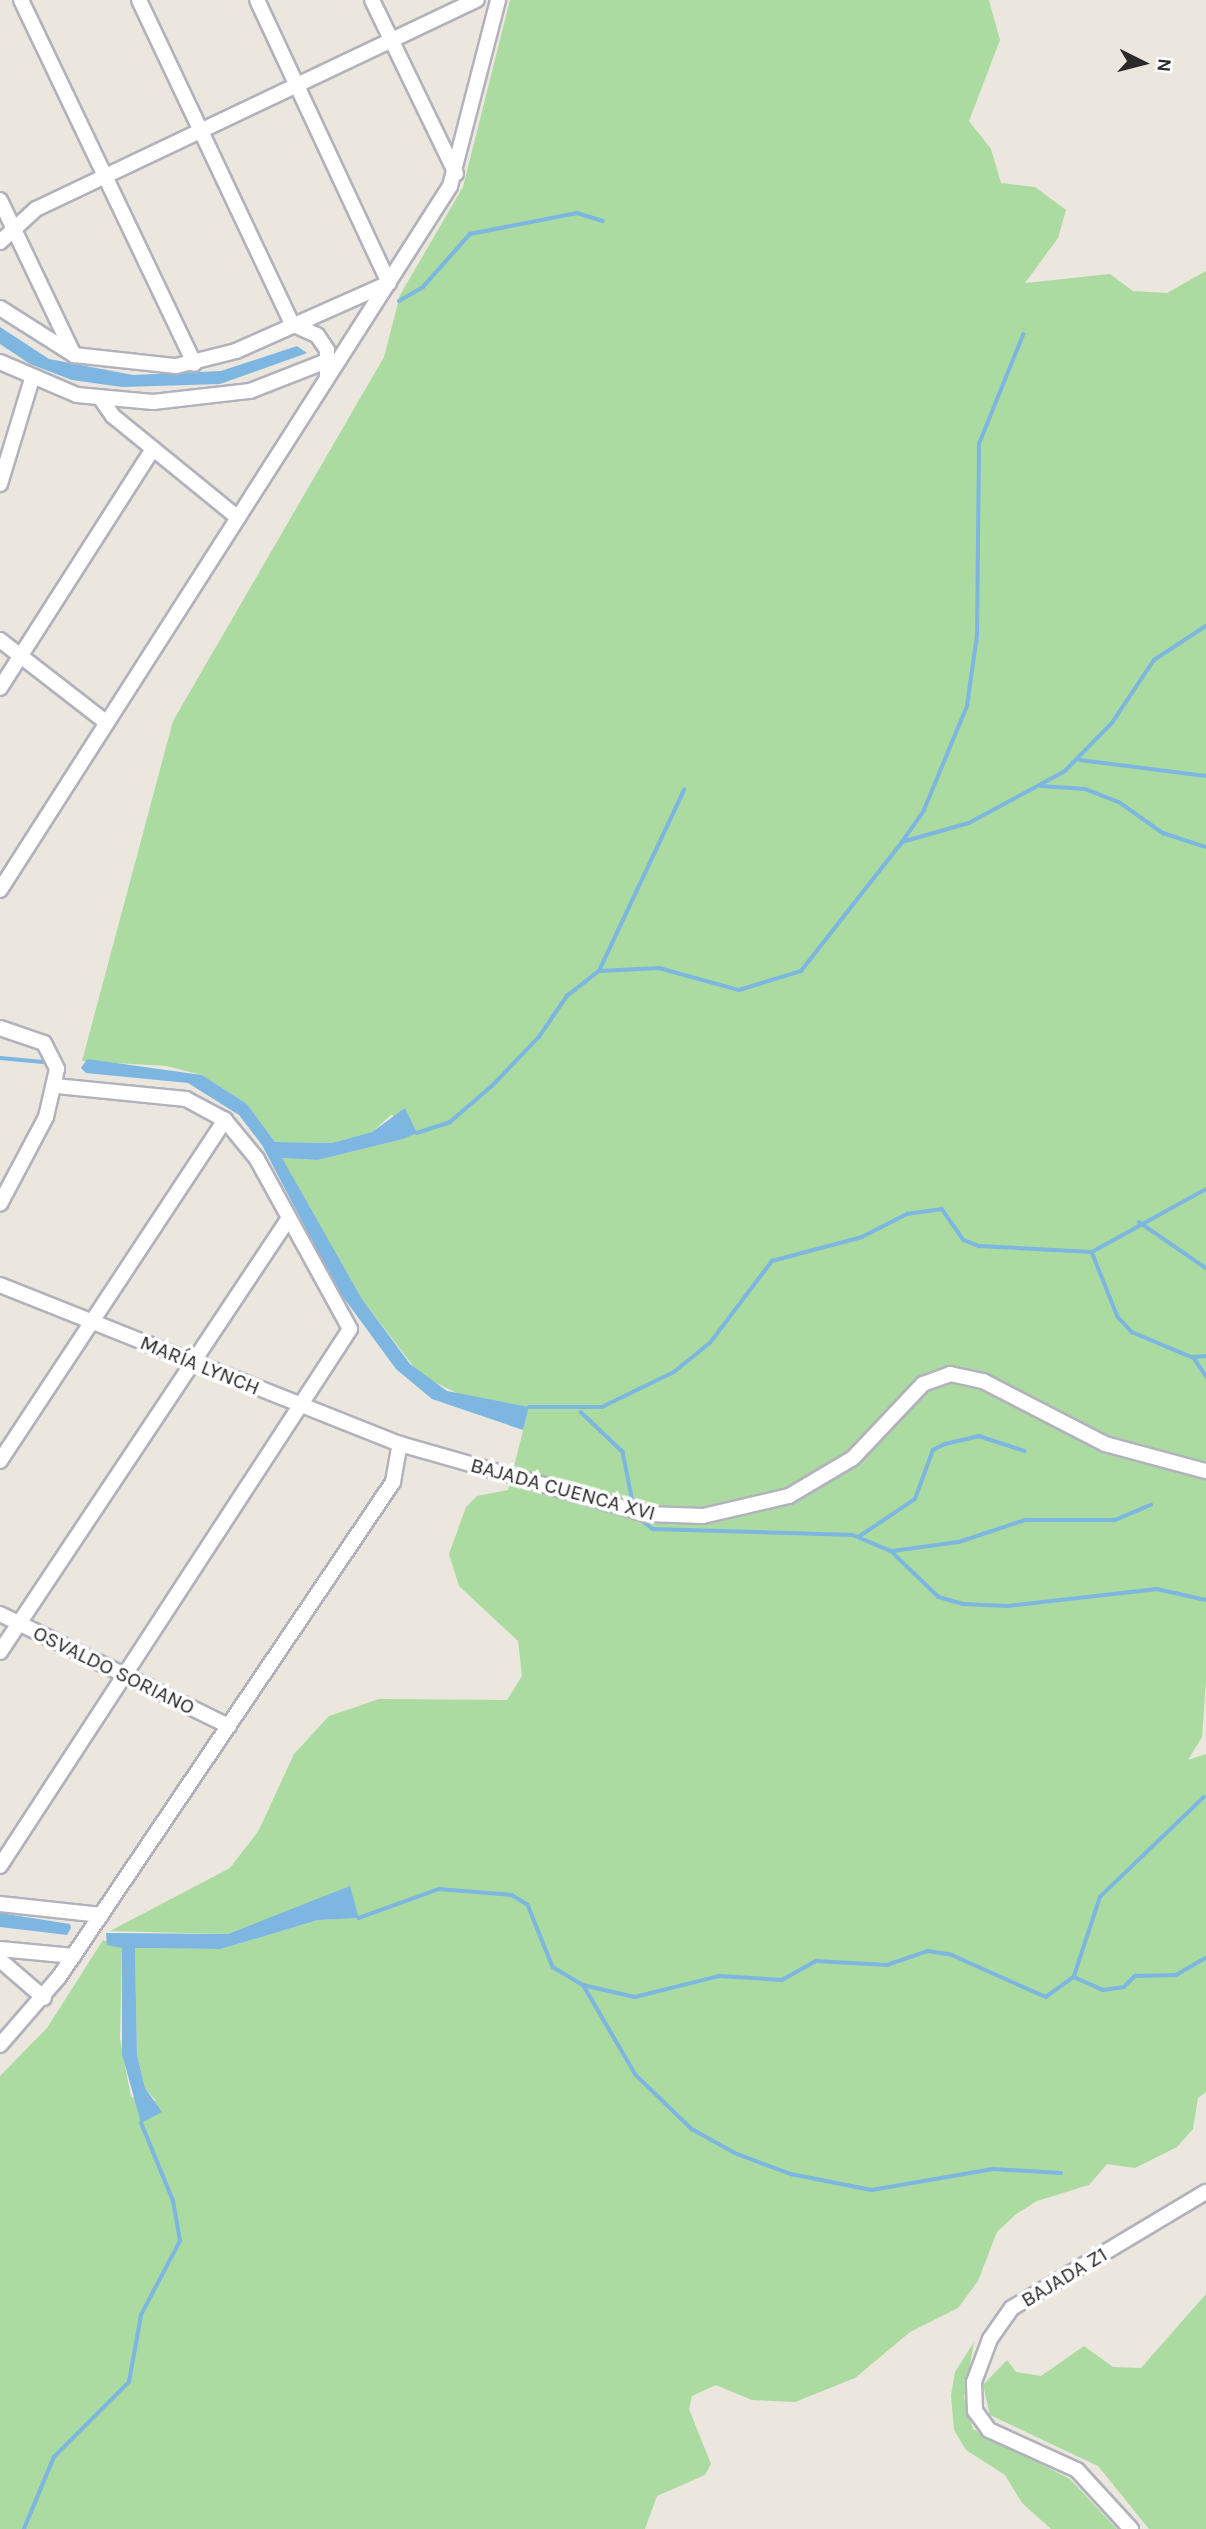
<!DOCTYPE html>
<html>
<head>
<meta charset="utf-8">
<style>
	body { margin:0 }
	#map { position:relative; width:1206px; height:2529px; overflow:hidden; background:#ebe7de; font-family:Karla,sans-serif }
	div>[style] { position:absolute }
	.green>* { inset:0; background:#abdba0 }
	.water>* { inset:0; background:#7cb6e1 }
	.stream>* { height:3.5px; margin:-1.75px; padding:0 1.75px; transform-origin:1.75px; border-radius:1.75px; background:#7cb6e1 }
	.roads { filter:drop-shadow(2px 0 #b1b2bc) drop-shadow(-2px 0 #b1b2bc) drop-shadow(0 2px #b1b2bc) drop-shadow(0 -2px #b1b2bc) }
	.street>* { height:14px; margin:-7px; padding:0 7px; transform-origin:7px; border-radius:7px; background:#fff }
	span { translate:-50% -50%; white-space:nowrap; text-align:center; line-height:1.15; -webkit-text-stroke:7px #fff; paint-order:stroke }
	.street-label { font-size:21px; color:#2a2a2a }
	.north { position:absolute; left:1108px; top:28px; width:70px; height:70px; -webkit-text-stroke:5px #fff; paint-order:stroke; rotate:96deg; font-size:19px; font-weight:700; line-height:28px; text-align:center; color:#2a2a2a }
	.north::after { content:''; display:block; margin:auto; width:24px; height:32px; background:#2a2a2a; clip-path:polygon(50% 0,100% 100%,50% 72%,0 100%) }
</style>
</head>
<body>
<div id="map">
	<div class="green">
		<i style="clip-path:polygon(510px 0,989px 0,1000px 40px,969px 121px,991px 149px,1001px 183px,1035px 187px,1066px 210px,1058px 238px,1025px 283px,1110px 274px,1133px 291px,1167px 293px,1206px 271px,1206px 1681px,1202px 1737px,1188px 1760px,1206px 1754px,1206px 2092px,1198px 2098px,1193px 2129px,1177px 2147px,1135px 2168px,1107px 2164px,1089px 2185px,1037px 2201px,1015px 2215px,997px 2232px,978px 2281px,958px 2308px,910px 2332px,855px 2378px,795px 2402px,752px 2400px,716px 2385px,692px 2396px,689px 2409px,711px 2464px,705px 2475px,657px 2496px,645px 2529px,0 2529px,0 2076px,47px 2028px,103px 1940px,122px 1948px,120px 2039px,131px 2097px,156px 2101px,145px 2088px,137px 2055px,135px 1948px,221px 1949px,318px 1920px,359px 1918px,350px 1887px,228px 1934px,110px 1931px,230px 1868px,259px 1830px,294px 1754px,329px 1716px,379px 1699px,507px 1700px,522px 1676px,518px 1641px,459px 1586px,449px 1554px,466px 1507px,477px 1496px,508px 1490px,529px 1407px,463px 1396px,420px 1375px,362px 1299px,281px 1158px,318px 1160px,403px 1139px,392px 1114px,372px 1132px,332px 1143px,275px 1142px,247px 1104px,202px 1075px,166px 1066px,82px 1061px,173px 721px,384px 357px,400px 295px,463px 187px)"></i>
		<i style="clip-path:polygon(1206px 2294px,1206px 2529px,1149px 2529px,1098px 2466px,990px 2415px,983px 2385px,1007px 2360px,1016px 2372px,1041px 2376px,1084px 2346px,1113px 2367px,1141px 2368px)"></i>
		<i style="clip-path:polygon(974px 2342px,964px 2398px,973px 2429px,1070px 2479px,1117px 2529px,1051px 2529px,1022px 2503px,1005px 2475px,966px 2450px,954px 2430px,951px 2395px,955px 2372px)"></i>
	</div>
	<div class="water">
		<i style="clip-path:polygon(0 327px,49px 359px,133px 375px,221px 371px,297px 346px,307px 353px,220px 384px,122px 387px,72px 380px,30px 364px,0 344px)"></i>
		<i style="clip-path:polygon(87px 1059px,202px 1075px,247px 1104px,275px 1142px,332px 1143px,372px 1132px,405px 1108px,417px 1133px,403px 1139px,318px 1160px,282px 1158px,362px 1299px,410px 1364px,447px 1391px,529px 1407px,523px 1430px,432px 1399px,396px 1369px,338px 1290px,262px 1145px,239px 1115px,188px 1083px,86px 1073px,81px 1068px)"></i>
		<i style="clip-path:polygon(350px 1886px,359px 1918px,318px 1920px,221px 1949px,135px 1948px,137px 2055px,145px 2088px,162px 2112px,141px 2123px,122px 2054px,122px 1948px,107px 1945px,106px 1933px,228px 1934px)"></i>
		<i style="clip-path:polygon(0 1913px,70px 1924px,71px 1928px,67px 1935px,0 1927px)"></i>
	</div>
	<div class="stream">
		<i style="left:399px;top:301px;width:28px;rotate:-30deg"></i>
		<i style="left:423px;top:287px;width:71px;rotate:-48.4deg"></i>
		<i style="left:470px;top:234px;width:109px;rotate:-11.1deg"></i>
		<i style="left:577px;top:213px;width:27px;rotate:17deg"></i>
		<i style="left:1080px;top:760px;width:127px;rotate:7.2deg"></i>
		<i style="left:1041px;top:786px;width:44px;rotate:3.9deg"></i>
		<i style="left:1085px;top:789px;width:36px;rotate:21deg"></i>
		<i style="left:1119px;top:802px;width:54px;rotate:35.2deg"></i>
		<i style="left:1163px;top:833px;width:45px;rotate:18deg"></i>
		<i style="left:902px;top:842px;width:39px;rotate:-55deg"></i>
		<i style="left:924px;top:810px;width:113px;rotate:-67.5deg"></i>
		<i style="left:967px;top:706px;width:71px;rotate:-81.9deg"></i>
		<i style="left:977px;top:636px;width:192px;rotate:-89.4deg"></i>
		<i style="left:979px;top:444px;width:118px;rotate:-68deg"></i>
		<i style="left:599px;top:971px;width:60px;rotate:-2.9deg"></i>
		<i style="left:659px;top:968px;width:83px;rotate:15.4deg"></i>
		<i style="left:739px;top:990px;width:65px;rotate:-17deg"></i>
		<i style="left:801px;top:971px;width:164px;rotate:-51.9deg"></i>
		<i style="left:902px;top:842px;width:70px;rotate:-15.8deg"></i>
		<i style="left:969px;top:823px;width:109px;rotate:-28.4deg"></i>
		<i style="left:1065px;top:771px;width:67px;rotate:-45.6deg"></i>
		<i style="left:1112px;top:723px;width:76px;rotate:-56.3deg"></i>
		<i style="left:1154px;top:660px;width:62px;rotate:-33.2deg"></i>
		<i style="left:0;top:1058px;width:43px;rotate:5.3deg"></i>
		<i style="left:417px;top:1133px;width:35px;rotate:-18deg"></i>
		<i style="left:450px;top:1122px;width:55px;rotate:-40.6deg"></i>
		<i style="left:492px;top:1086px;width:68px;rotate:-46.2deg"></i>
		<i style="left:539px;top:1037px;width:50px;rotate:-55.7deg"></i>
		<i style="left:567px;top:996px;width:41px;rotate:-38deg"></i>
		<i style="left:599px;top:971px;width:200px;rotate:-64.8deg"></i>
		<i style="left:1139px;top:1222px;width:81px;rotate:34.5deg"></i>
		<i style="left:1092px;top:1252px;width:70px;rotate:68.2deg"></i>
		<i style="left:1118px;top:1317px;width:21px;rotate:47deg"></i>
		<i style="left:1132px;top:1332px;width:67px;rotate:22.8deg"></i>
		<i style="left:1194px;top:1358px;width:22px;rotate:56deg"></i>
		<i style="left:1194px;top:1357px;width:12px;rotate:-5deg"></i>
		<i style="left:529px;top:1407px;width:73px"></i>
		<i style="left:602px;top:1407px;width:80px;rotate:-25.9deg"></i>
		<i style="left:674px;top:1372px;width:46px;rotate:-38.9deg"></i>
		<i style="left:710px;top:1343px;width:103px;rotate:-52.9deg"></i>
		<i style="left:772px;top:1261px;width:93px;rotate:-14.9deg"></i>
		<i style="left:862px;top:1237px;width:51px;rotate:-27.1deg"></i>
		<i style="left:907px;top:1214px;width:35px;rotate:-8deg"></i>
		<i style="left:942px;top:1209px;width:38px;rotate:55deg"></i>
		<i style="left:964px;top:1240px;width:16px;rotate:22deg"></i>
		<i style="left:979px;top:1246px;width:113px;rotate:3deg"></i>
		<i style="left:1092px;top:1252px;width:130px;rotate:-28.9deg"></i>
		<i style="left:581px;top:1412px;width:58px;rotate:43.6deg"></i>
		<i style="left:623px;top:1452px;width:56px;rotate:78.7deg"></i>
		<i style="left:638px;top:1517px;width:19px;rotate:39deg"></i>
		<i style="left:653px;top:1529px;width:200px;rotate:1.7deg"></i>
		<i style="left:853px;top:1535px;width:41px;rotate:22.8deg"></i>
		<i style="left:891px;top:1551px;width:66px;rotate:43.8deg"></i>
		<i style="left:939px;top:1597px;width:25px;rotate:16deg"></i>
		<i style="left:963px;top:1604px;width:45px;rotate:2.5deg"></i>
		<i style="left:1008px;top:1606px;width:150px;rotate:-6.5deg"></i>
		<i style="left:1157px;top:1589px;width:50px;rotate:12.7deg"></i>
		<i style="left:860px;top:1536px;width:66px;rotate:-33.9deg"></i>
		<i style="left:915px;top:1499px;width:52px;rotate:-69.8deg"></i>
		<i style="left:933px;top:1450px;width:13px;rotate:-27deg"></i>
		<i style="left:945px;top:1444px;width:35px;rotate:-13deg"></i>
		<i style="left:979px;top:1436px;width:48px;rotate:18.1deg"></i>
		<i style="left:893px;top:1551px;width:67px;rotate:-7.8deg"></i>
		<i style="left:959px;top:1542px;width:70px;rotate:-18.4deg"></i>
		<i style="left:1025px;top:1520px;width:90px"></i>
		<i style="left:1115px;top:1520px;width:39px;rotate:-23deg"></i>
		<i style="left:359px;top:1918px;width:85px;rotate:-19.9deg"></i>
		<i style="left:439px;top:1889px;width:73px;rotate:4.7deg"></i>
		<i style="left:512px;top:1895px;width:19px;rotate:32deg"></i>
		<i style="left:528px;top:1905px;width:67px;rotate:68deg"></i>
		<i style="left:553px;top:1967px;width:35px;rotate:31deg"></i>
		<i style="left:583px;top:1985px;width:53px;rotate:13deg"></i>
		<i style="left:635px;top:1997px;width:87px;rotate:-14deg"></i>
		<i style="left:719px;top:1976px;width:63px;rotate:3.6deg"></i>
		<i style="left:782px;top:1980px;width:39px;rotate:-29deg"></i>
		<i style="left:816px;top:1961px;width:71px;rotate:3.2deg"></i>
		<i style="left:887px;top:1965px;width:43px;rotate:-18.9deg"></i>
		<i style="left:928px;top:1951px;width:24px;rotate:9deg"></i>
		<i style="left:952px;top:1955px;width:103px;rotate:24.1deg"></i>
		<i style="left:1046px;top:1997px;width:34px;rotate:-36deg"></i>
		<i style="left:1074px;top:1977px;width:32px;rotate:24deg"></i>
		<i style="left:1103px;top:1990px;width:21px;rotate:-8deg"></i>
		<i style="left:1124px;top:1987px;width:16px;rotate:-45deg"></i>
		<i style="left:1135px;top:1976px;width:41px;rotate:-1.4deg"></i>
		<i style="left:1176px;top:1975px;width:34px;rotate:-30deg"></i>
		<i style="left:1074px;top:1976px;width:83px;rotate:-71.8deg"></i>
		<i style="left:1100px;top:1897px;width:144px;rotate:-43.9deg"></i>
		<i style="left:584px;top:1986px;width:103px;rotate:59.7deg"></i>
		<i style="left:636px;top:2075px;width:78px;rotate:44deg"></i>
		<i style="left:692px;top:2129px;width:51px;rotate:29.1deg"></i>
		<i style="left:737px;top:2154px;width:58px;rotate:20.3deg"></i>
		<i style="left:791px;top:2174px;width:83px;rotate:11.2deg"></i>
		<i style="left:872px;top:2190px;width:124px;rotate:-9.8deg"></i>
		<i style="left:994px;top:2169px;width:67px;rotate:3.4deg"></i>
		<i style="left:24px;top:2529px;width:78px;rotate:-67.4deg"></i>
		<i style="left:54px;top:2457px;width:106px;rotate:-45deg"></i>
		<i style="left:129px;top:2382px;width:68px;rotate:-79.8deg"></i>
		<i style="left:141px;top:2315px;width:84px;rotate:-62.2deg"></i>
		<i style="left:180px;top:2241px;width:41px;rotate:-99.9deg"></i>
		<i style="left:173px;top:2201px;width:84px;rotate:-112.3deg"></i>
	</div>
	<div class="roads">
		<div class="street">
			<i style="left:21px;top:0;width:403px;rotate:64.5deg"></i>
			<i style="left:139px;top:0;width:358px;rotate:64.7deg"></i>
			<i style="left:292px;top:324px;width:27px;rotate:24deg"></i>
			<i style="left:317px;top:335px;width:18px;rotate:56deg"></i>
			<i style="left:327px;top:350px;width:28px;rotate:90deg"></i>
			<i style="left:372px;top:0;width:193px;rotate:64.2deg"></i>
			<i style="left:0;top:200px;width:172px;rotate:64.5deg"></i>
			<i style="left:0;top:242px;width:49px;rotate:-42.5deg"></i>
			<i style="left:36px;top:209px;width:488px;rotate:-25.4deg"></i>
			<i style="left:0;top:308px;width:88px;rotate:32.4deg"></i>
			<i style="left:74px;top:355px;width:103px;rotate:6.2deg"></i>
			<i style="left:176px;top:366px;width:62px;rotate:-14deg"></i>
			<i style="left:236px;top:351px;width:167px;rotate:-24deg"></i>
			<i style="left:389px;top:283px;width:312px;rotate:-115deg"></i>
			<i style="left:0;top:362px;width:84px;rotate:23.2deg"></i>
			<i style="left:77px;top:395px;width:76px;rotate:5.3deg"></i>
			<i style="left:153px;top:402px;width:98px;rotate:-6.5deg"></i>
			<i style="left:250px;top:391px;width:85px;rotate:-21.4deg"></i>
			<i style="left:101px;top:399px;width:21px;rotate:55deg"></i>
			<i style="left:113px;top:416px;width:161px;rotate:39.2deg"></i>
			<i style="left:0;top:484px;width:110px;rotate:-73.1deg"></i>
			<i style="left:0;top:640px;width:135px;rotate:37.8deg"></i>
			<i style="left:0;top:688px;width:284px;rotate:-57.4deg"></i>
			<i style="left:0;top:890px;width:836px;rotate:-57.41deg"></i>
			<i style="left:450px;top:186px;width:192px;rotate:-75.5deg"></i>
			<i style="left:0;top:1028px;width:46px;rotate:18.8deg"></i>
			<i style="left:44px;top:1043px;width:29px;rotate:63deg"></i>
			<i style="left:57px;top:1069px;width:49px;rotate:102.9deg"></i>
			<i style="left:46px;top:1117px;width:98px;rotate:117.9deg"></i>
			<i style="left:0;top:1285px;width:430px;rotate:21.7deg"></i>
			<i style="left:400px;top:1444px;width:256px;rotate:15.9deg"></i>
			<i style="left:646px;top:1514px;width:57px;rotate:2deg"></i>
			<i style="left:703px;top:1516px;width:88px;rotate:-13.1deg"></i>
			<i style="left:789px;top:1496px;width:74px;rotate:-30.7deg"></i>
			<i style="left:853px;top:1458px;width:102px;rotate:-46.6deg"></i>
			<i style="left:923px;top:1384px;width:29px;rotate:-20deg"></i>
			<i style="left:950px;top:1374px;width:34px;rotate:12deg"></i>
			<i style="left:983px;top:1381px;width:137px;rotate:27.3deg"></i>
			<i style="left:1105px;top:1444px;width:105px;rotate:15deg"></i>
			<i style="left:0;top:1461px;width:409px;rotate:-56.6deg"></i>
			<i style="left:0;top:1614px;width:255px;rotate:26.1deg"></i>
			<i style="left:0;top:1652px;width:521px;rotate:-56.34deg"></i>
			<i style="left:0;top:1866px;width:641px;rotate:-56.9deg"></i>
			<i style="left:350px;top:1329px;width:194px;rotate:-118.7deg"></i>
			<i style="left:257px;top:1159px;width:50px;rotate:-129.4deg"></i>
			<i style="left:225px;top:1120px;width:44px;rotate:-151.7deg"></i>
			<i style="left:186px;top:1099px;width:132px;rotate:-174.3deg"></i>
			<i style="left:0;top:1904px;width:102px;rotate:6.2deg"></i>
			<i style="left:0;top:1949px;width:74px;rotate:5.4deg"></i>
			<i style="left:0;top:1960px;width:58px;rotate:40.8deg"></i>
			<i style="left:0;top:2045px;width:90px;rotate:-49.1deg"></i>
			<i style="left:59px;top:1977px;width:597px;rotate:-55.99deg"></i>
			<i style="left:393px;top:1482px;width:39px;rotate:-80deg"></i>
			<i style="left:1131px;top:2529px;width:80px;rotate:-132.5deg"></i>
			<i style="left:1077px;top:2470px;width:97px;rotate:-155.6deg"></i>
			<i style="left:989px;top:2430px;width:24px;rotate:-126deg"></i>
			<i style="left:975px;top:2411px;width:29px;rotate:-92deg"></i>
			<i style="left:974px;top:2382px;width:46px;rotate:-69.6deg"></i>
			<i style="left:990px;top:2339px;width:38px;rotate:-55deg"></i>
			<i style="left:1012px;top:2308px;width:226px;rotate:-30.9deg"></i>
		</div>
	</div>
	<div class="street-label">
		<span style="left:200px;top:1365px;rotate:22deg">MARÍA LYNCH</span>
		<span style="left:563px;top:1489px;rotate:15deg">BAJADA CUENCA XVI</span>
		<span style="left:114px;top:1670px;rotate:26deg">OSVALDO SORIANO</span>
		<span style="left:1064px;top:2277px;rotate:-31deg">BAJADA Z1</span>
	</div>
	<div class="north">N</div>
</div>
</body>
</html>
